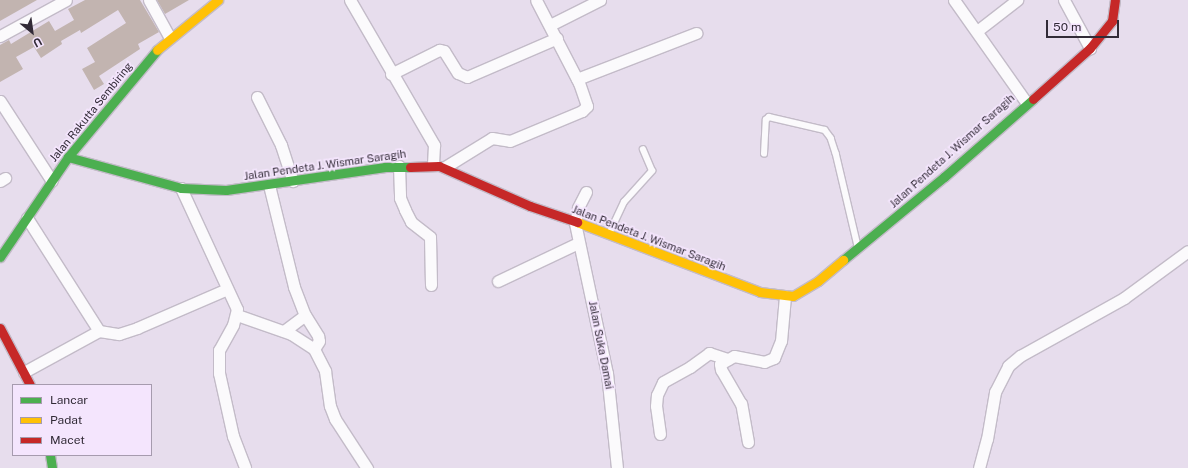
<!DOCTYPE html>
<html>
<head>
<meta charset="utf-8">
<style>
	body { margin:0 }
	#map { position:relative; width:1188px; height:468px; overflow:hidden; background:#e7dded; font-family:"Public Sans",sans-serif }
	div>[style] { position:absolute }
	.building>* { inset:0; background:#c2b4b0 }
	.roads { filter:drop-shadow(1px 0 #c3bbc8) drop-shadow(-1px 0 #c3bbc8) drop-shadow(0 1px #c3bbc8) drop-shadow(0 -1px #c3bbc8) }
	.lane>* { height:5.5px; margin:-2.75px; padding:0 2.75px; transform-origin:2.75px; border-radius:2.75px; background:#fbfafc }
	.street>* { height:11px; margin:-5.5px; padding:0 5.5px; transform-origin:5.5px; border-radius:5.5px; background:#fbfafc }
	.fast>* { height:9px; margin:-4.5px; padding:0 4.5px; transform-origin:4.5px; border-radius:4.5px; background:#4caf50 }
	.slow>* { height:9px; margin:-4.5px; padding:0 4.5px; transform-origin:4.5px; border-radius:4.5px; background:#ffc107 }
	.jam>* { height:9px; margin:-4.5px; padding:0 4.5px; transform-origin:4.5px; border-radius:4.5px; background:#c62828 }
	span { translate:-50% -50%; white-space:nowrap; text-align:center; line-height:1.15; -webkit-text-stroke:3.5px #f4e5fd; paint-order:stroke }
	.street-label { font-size:11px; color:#322b37 }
	.legend { position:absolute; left:12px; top:384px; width:140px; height:72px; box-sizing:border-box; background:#f4e5fd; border:1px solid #a69bae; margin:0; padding:5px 7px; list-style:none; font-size:12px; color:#322b37 }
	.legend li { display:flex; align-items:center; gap:8px; height:20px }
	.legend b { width:20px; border:1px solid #a69bae }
	.north { position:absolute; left:12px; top:12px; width:40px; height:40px; -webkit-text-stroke:3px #f4e5fd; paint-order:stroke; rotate:151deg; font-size:11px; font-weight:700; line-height:16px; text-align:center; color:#322b37 }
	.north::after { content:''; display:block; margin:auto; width:14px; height:18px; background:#322b37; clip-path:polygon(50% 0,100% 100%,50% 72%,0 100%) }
	.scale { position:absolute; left:1046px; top:20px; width:73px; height:18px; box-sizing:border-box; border:2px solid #322b37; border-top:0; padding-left:5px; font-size:12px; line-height:14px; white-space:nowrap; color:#322b37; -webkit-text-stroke:3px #f4e5fd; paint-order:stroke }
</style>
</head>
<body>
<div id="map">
	<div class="building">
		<i style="clip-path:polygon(0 0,37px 0,0 21px)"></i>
		<i style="clip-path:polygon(85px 0,140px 0,159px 32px,138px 44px,140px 49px,99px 76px,104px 84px,94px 90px,82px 69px,95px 62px,87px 48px,126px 23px,118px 10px,81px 33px,80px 30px,61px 41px,62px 44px,41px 58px,34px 47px,16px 57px,23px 69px,0 82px,0 45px,9px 40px,11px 44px,49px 21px,55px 31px,74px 20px,68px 9px)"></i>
		<i style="clip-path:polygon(157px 0,189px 0,165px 14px)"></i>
	</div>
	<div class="roads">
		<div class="lane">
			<i style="left:764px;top:154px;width:34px;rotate:-87deg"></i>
			<i style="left:766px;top:120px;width:4px;rotate:-45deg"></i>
			<i style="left:769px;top:117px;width:57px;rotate:13.1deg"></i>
			<i style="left:825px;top:130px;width:10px;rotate:53deg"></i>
			<i style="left:831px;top:138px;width:16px;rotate:72deg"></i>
			<i style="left:836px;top:153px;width:96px;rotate:76.7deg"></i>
			<i style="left:610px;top:232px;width:33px;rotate:-65deg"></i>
			<i style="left:624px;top:202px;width:42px;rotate:-47.9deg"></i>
			<i style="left:652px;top:171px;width:23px;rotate:-113deg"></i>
		</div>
		<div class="street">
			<i style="left:149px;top:0;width:43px;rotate:61.1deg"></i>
			<i style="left:350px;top:0;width:168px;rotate:59.9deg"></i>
			<i style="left:434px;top:145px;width:20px;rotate:93deg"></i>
			<i style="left:954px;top:0;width:125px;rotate:54.8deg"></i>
			<i style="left:1064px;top:0;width:55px;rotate:61.6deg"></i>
			<i style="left:550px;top:25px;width:56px;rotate:-26.6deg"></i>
			<i style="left:977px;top:31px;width:51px;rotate:-37.8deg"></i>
			<i style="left:0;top:36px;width:75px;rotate:-28.6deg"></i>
			<i style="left:391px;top:74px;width:54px;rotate:-26.6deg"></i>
			<i style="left:439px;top:50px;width:5px;rotate:11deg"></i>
			<i style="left:444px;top:51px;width:26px;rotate:58deg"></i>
			<i style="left:458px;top:73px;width:10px;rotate:24deg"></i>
			<i style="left:467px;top:77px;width:98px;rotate:-23.4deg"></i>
			<i style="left:577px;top:79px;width:128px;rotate:-21.1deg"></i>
			<i style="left:257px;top:97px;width:54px;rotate:63.4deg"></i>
			<i style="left:281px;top:145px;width:38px;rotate:72deg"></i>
			<i style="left:0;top:101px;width:95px;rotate:57deg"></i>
			<i style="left:399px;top:166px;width:32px;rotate:88deg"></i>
			<i style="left:400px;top:198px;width:13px;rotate:67deg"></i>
			<i style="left:405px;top:210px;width:13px;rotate:63deg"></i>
			<i style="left:411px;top:222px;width:24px;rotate:38deg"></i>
			<i style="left:430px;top:237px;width:48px;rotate:88.8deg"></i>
			<i style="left:445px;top:167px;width:55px;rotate:-31.7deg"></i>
			<i style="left:492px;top:138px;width:18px;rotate:9deg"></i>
			<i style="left:510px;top:141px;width:78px;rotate:-22.6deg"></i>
			<i style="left:582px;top:111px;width:7px;rotate:-45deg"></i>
			<i style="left:587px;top:106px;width:24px;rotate:-109deg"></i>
			<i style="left:579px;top:83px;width:93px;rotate:-117.4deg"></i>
			<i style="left:0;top:181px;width:6px;rotate:-31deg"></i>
			<i style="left:269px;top:185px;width:105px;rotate:76.2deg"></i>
			<i style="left:294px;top:287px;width:30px;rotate:69deg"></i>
			<i style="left:305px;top:315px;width:25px;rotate:58deg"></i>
			<i style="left:318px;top:336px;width:5px;rotate:79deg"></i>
			<i style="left:319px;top:341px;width:9px;rotate:122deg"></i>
			<i style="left:181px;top:188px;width:133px;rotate:65.2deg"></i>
			<i style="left:237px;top:309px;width:16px;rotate:104deg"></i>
			<i style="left:233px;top:325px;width:29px;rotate:119deg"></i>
			<i style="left:219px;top:350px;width:23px;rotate:90deg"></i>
			<i style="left:219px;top:373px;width:65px;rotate:77.5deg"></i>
			<i style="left:233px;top:436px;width:34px;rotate:69deg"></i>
			<i style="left:586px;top:192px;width:18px;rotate:117deg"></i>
			<i style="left:578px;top:208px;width:15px;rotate:101deg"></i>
			<i style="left:575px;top:223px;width:153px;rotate:78deg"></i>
			<i style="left:607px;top:373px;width:96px;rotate:84deg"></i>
			<i style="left:27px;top:218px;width:134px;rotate:57.5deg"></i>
			<i style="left:99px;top:331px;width:20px;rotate:9deg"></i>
			<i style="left:119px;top:334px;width:19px;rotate:-18deg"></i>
			<i style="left:137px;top:328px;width:98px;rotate:-23.4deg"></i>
			<i style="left:498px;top:281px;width:89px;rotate:-25.4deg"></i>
			<i style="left:237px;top:315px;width:57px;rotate:19.4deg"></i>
			<i style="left:291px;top:334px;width:27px;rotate:33deg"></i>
			<i style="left:314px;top:349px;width:25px;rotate:63deg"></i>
			<i style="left:325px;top:371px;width:35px;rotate:82deg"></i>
			<i style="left:330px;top:406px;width:14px;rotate:69deg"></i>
			<i style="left:335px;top:419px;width:59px;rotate:56.9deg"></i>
			<i style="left:284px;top:331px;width:26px;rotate:-37deg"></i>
			<i style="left:24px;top:372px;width:85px;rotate:-28.7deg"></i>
			<i style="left:660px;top:434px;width:28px;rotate:-98deg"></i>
			<i style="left:656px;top:406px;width:11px;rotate:-85deg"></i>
			<i style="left:657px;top:395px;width:14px;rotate:-65deg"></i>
			<i style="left:663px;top:382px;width:31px;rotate:-29deg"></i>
			<i style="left:690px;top:367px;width:24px;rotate:-36deg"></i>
			<i style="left:709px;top:353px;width:20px;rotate:18deg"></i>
			<i style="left:748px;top:442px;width:39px;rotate:-100deg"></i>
			<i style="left:741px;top:404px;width:39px;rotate:-120deg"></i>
			<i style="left:721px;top:370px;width:6px;rotate:-99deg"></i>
			<i style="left:720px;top:364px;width:16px;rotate:-30deg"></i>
			<i style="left:734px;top:356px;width:31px;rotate:11deg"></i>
			<i style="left:764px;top:362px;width:11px;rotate:-22deg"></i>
			<i style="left:774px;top:358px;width:18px;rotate:-68deg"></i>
			<i style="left:781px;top:341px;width:45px;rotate:-84.9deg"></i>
			<i style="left:979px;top:468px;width:30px;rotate:-75deg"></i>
			<i style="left:987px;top:439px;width:48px;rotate:-80.3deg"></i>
			<i style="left:995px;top:392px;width:29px;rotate:-63deg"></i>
			<i style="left:1008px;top:366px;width:16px;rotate:-40deg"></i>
			<i style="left:1020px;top:356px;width:119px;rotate:-29.1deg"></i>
			<i style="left:1124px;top:298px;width:79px;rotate:-36.3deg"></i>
		</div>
		<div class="fast">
			<i style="left:68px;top:157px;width:117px;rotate:15.3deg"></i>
			<i style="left:181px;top:188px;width:45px;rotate:2.5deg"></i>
			<i style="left:226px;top:190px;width:161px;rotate:-8.2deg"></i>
			<i style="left:385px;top:167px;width:25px"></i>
			<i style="left:0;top:257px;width:121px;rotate:-55.8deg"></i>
			<i style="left:68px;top:157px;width:139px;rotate:-50.2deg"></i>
			<i style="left:843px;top:260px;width:131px;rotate:-39.4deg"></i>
			<i style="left:944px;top:177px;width:118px;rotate:-41.2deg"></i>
			<i style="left:50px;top:455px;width:13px;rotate:81deg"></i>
		</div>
		<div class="slow">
			<i style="left:157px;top:50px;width:79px;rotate:-39.3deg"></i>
			<i style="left:577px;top:222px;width:196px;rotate:20.9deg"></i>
			<i style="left:760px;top:292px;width:33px;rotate:7deg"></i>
			<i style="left:793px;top:296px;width:29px;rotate:-31deg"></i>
			<i style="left:818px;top:281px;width:33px;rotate:-40deg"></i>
		</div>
		<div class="jam">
			<i style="left:1033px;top:99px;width:76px;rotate:-41.8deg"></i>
			<i style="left:1090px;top:48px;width:35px;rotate:-51deg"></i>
			<i style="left:1112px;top:21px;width:21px;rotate:-82deg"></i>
			<i style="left:410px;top:167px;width:29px;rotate:-2deg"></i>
			<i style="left:439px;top:166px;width:99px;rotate:23.7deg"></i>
			<i style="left:530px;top:206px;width:50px;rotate:18.8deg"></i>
			<i style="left:0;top:328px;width:64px;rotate:62.2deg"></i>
		</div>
	</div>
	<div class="street-label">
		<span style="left:91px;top:112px;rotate:-51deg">Jalan Rakutta Sembiring</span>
		<span style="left:952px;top:151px;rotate:-42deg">Jalan Pendeta J. Wismar Saragih</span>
		<span style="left:325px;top:165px;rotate:-8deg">Jalan Pendeta J. Wismar Saragih</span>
		<span style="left:649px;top:238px;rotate:21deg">Jalan Pendeta J. Wismar Saragih</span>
		<span style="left:601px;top:345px;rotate:79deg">Jalan Suka Damai</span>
	</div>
	<ul class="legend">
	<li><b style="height:5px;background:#4caf50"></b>Lancar</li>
	<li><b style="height:5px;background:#ffc107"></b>Padat</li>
	<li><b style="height:5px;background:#c62828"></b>Macet</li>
	</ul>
	<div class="north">U</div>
	<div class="scale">50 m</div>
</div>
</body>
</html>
